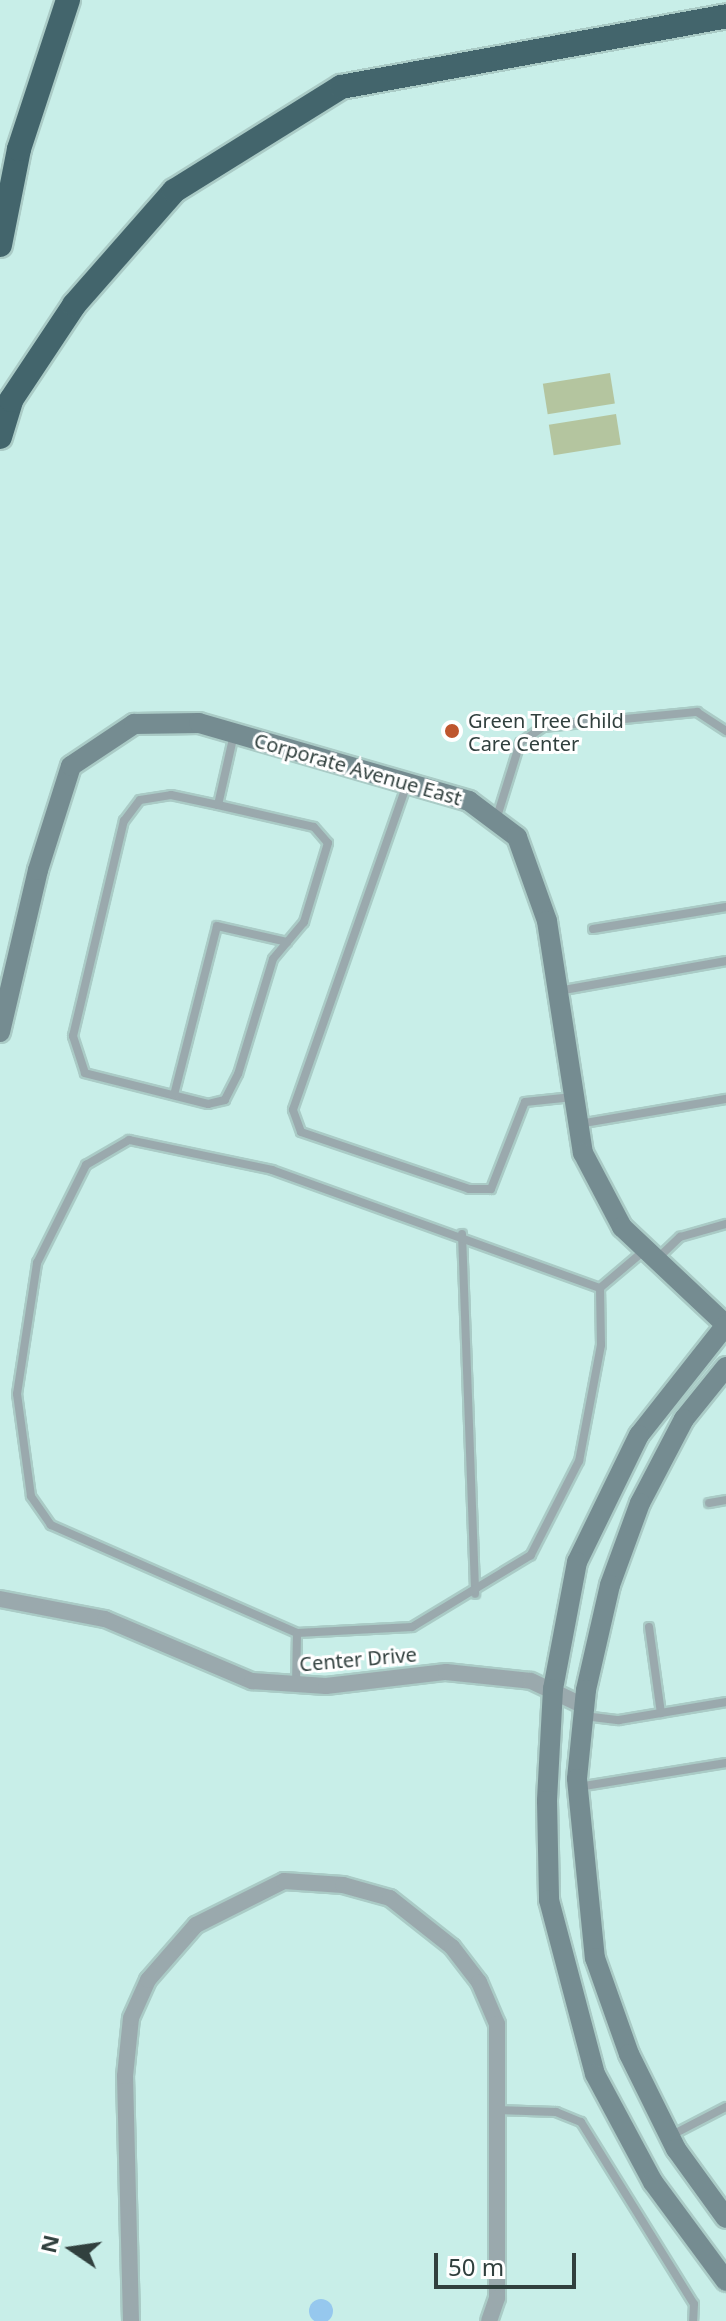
<!DOCTYPE html>
<html>
<head>
<meta charset="utf-8">
<style>
	body { margin:0 }
	#map { position:relative; width:726px; height:2321px; overflow:hidden; background:#c8eee8; font-family:"Noto Sans",sans-serif }
	div>[style] { position:absolute }
	.green>* { inset:0; background:#b4c59f; transform-origin:0 0 }
	.water>* { inset:0; background:#96c8ee }
	.round { border-radius:50% }
	.roads { filter:drop-shadow(2px 0 #aacbc6) drop-shadow(-2px 0 #aacbc6) drop-shadow(0 2px #aacbc6) drop-shadow(0 -2px #aacbc6) }
	.lane>* { height:8px; margin:-4px; padding:0 4px; transform-origin:4px; border-radius:4px; background:#9aa9ad }
	.street>* { height:16px; margin:-8px; padding:0 8px; transform-origin:8px; border-radius:8px; background:#9aa9ad }
	.secondary>* { height:20px; margin:-10px; padding:0 10px; transform-origin:10px; border-radius:10px; background:#758c91 }
	.highway>* { height:24px; margin:-12px; padding:0 12px; transform-origin:12px; border-radius:12px; background:#43656c }
	.dots>* { width:22px; height:22px; translate:-50% -50%; box-sizing:border-box; border:4px solid #fff; border-radius:50% }
	span { translate:-50% -50%; white-space:nowrap; text-align:center; line-height:1.15; -webkit-text-stroke:6px #fff; paint-order:stroke }
	.poi-label { font-size:20px; color:#31403e }
	.left { translate:0 -50%; text-align:left }
	.street-label { font-size:20px; color:#31403e }
	.north { position:absolute; left:32px; top:2209px; width:80px; height:80px; -webkit-text-stroke:6px #fff; paint-order:stroke; rotate:283deg; font-size:22px; font-weight:700; line-height:32px; text-align:center; color:#31403e }
	.north::after { content:''; display:block; margin:auto; width:28px; height:36px; background:#31403e; clip-path:polygon(50% 0,100% 100%,50% 72%,0 100%) }
	.scale { position:absolute; left:434px; top:2253px; width:142px; height:36px; box-sizing:border-box; border:4px solid #31403e; border-top:0; padding-left:10px; font-size:24px; line-height:28px; white-space:nowrap; color:#31403e; -webkit-text-stroke:6px #fff; paint-order:stroke }
</style>
</head>
<body>
<div id="map">
	<div class="green">
		<i style="left:610px;top:373px;width:31px;height:68px;rotate:81deg"></i>
		<i style="left:616px;top:414px;width:31px;height:68px;rotate:81deg"></i>
	</div>
	<div class="water">
		<i class="round" style="left:309px;top:2299px;width:24px;height:24px"></i>
	</div>
	<div class="roads">
		<div class="lane">
			<i style="left:407px;top:784px;width:345px;rotate:109.3deg"></i>
			<i style="left:293px;top:1110px;width:23px;rotate:70deg"></i>
			<i style="left:301px;top:1132px;width:177px;rotate:18.7deg"></i>
			<i style="left:469px;top:1189px;width:22px"></i>
			<i style="left:491px;top:1189px;width:93px;rotate:-68.7deg"></i>
			<i style="left:525px;top:1102px;width:48px;rotate:-5.9deg"></i>
			<i style="left:218px;top:805px;width:98px;rotate:12.9deg"></i>
			<i style="left:314px;top:827px;width:21px;rotate:49deg"></i>
			<i style="left:328px;top:843px;width:83px;rotate:106.9deg"></i>
			<i style="left:304px;top:922px;width:48px;rotate:130deg"></i>
			<i style="left:273px;top:959px;width:120px;rotate:106.9deg"></i>
			<i style="left:238px;top:1074px;width:29px;rotate:117deg"></i>
			<i style="left:225px;top:1100px;width:17px;rotate:167deg"></i>
			<i style="left:208px;top:1104px;width:127px;rotate:-165.9deg"></i>
			<i style="left:85px;top:1073px;width:39px;rotate:-108deg"></i>
			<i style="left:73px;top:1036px;width:221px;rotate:-76.7deg"></i>
			<i style="left:124px;top:821px;width:26px;rotate:-53deg"></i>
			<i style="left:140px;top:800px;width:31px;rotate:-9deg"></i>
			<i style="left:171px;top:795px;width:48px;rotate:12deg"></i>
			<i style="left:218px;top:805px;width:73px;rotate:-77.3deg"></i>
			<i style="left:496px;top:820px;width:81px;rotate:-72.7deg"></i>
			<i style="left:520px;top:743px;width:28px;rotate:-35deg"></i>
			<i style="left:543px;top:727px;width:155px;rotate:-5.6deg"></i>
			<i style="left:697px;top:712px;width:35px;rotate:33deg"></i>
			<i style="left:593px;top:929px;width:135px;rotate:-9.4deg"></i>
			<i style="left:558px;top:991px;width:171px;rotate:-10.1deg"></i>
			<i style="left:174px;top:1095px;width:174px;rotate:-75.7deg"></i>
			<i style="left:217px;top:926px;width:72px;rotate:12.9deg"></i>
			<i style="left:579px;top:1124px;width:149px;rotate:-9.7deg"></i>
			<i style="left:462px;top:1234px;width:360px;rotate:87.9deg"></i>
			<i style="left:657px;top:1259px;width:32px;rotate:-44deg"></i>
			<i style="left:680px;top:1237px;width:48px;rotate:-15.8deg"></i>
			<i style="left:600px;top:1288px;width:57px;rotate:89deg"></i>
			<i style="left:601px;top:1345px;width:118px;rotate:100.7deg"></i>
			<i style="left:579px;top:1461px;width:106px;rotate:117.1deg"></i>
			<i style="left:531px;top:1555px;width:139px;rotate:148.8deg"></i>
			<i style="left:412px;top:1627px;width:115px;rotate:177deg"></i>
			<i style="left:297px;top:1633px;width:269px;rotate:-156.3deg"></i>
			<i style="left:51px;top:1525px;width:35px;rotate:-125deg"></i>
			<i style="left:31px;top:1496px;width:103px;rotate:-97.8deg"></i>
			<i style="left:17px;top:1394px;width:133px;rotate:-81.3deg"></i>
			<i style="left:37px;top:1263px;width:110px;rotate:-63.4deg"></i>
			<i style="left:86px;top:1165px;width:50px;rotate:-30.2deg"></i>
			<i style="left:129px;top:1140px;width:146px;rotate:11.8deg"></i>
			<i style="left:272px;top:1170px;width:349px;rotate:19.8deg"></i>
			<i style="left:600px;top:1288px;width:59px;rotate:-40.2deg"></i>
			<i style="left:709px;top:1503px;width:17px;rotate:-10deg"></i>
			<i style="left:649px;top:1627px;width:87px;rotate:82.1deg"></i>
			<i style="left:296px;top:1685px;width:52px;rotate:-88.9deg"></i>
			<i style="left:584px;top:1716px;width:35px;rotate:7deg"></i>
			<i style="left:619px;top:1720px;width:109px;rotate:-9.5deg"></i>
			<i style="left:578px;top:1787px;width:150px;rotate:-9.2deg"></i>
			<i style="left:497px;top:2110px;width:59px;rotate:1.9deg"></i>
			<i style="left:556px;top:2112px;width:27px;rotate:22deg"></i>
			<i style="left:581px;top:2122px;width:214px;rotate:58.2deg"></i>
			<i style="left:694px;top:2304px;width:17px;rotate:93deg"></i>
			<i style="left:670px;top:2136px;width:63px;rotate:-27.4deg"></i>
		</div>
		<div class="street">
			<i style="left:0;top:1599px;width:107px;rotate:10.8deg"></i>
			<i style="left:105px;top:1619px;width:160px;rotate:22.9deg"></i>
			<i style="left:252px;top:1681px;width:74px;rotate:3.9deg"></i>
			<i style="left:326px;top:1686px;width:121px;rotate:-6.7deg"></i>
			<i style="left:446px;top:1672px;width:85px;rotate:6deg"></i>
			<i style="left:531px;top:1681px;width:59px;rotate:25.3deg"></i>
			<i style="left:131px;top:2321px;width:245px;rotate:-91.4deg"></i>
			<i style="left:125px;top:2076px;width:58px;rotate:-84.1deg"></i>
			<i style="left:131px;top:2018px;width:42px;rotate:-65.9deg"></i>
			<i style="left:148px;top:1980px;width:73px;rotate:-48.9deg"></i>
			<i style="left:196px;top:1925px;width:98px;rotate:-26.6deg"></i>
			<i style="left:284px;top:1881px;width:59px;rotate:3.9deg"></i>
			<i style="left:343px;top:1885px;width:49px;rotate:15.5deg"></i>
			<i style="left:390px;top:1898px;width:79px;rotate:38.3deg"></i>
			<i style="left:452px;top:1947px;width:44px;rotate:52.4deg"></i>
			<i style="left:479px;top:1982px;width:46px;rotate:66.8deg"></i>
			<i style="left:497px;top:2024px;width:274px;rotate:90deg"></i>
			<i style="left:497px;top:2298px;width:24px;rotate:109deg"></i>
		</div>
		<div class="secondary">
			<i style="left:0;top:1032px;width:166px;rotate:-76.8deg"></i>
			<i style="left:38px;top:870px;width:109px;rotate:-72.4deg"></i>
			<i style="left:71px;top:766px;width:76px;rotate:-33.7deg"></i>
			<i style="left:134px;top:724px;width:65px;rotate:-0.9deg"></i>
			<i style="left:199px;top:723px;width:281px;rotate:16.1deg"></i>
			<i style="left:469px;top:801px;width:60px;rotate:36.9deg"></i>
			<i style="left:517px;top:837px;width:89px;rotate:70.3deg"></i>
			<i style="left:547px;top:921px;width:235px;rotate:81.2deg"></i>
			<i style="left:583px;top:1153px;width:84px;rotate:62.2deg"></i>
			<i style="left:622px;top:1227px;width:143px;rotate:43.3deg"></i>
			<i style="left:726px;top:1325px;width:140px;rotate:128.3deg"></i>
			<i style="left:639px;top:1435px;width:141px;rotate:116deg"></i>
			<i style="left:577px;top:1562px;width:129px;rotate:100.7deg"></i>
			<i style="left:553px;top:1689px;width:112px;rotate:93.1deg"></i>
			<i style="left:547px;top:1801px;width:99px;rotate:88.8deg"></i>
			<i style="left:549px;top:1900px;width:180px;rotate:75.2deg"></i>
			<i style="left:595px;top:2074px;width:123px;rotate:61.8deg"></i>
			<i style="left:653px;top:2182px;width:123px;rotate:53.6deg"></i>
			<i style="left:726px;top:1367px;width:67px;rotate:128.9deg"></i>
			<i style="left:684px;top:1419px;width:95px;rotate:117.6deg"></i>
			<i style="left:640px;top:1503px;width:87px;rotate:110.1deg"></i>
			<i style="left:610px;top:1585px;width:108px;rotate:102.9deg"></i>
			<i style="left:586px;top:1690px;width:89px;rotate:95.8deg"></i>
			<i style="left:577px;top:1779px;width:180px;rotate:84.3deg"></i>
			<i style="left:595px;top:1958px;width:102px;rotate:70.5deg"></i>
			<i style="left:629px;top:2054px;width:106px;rotate:63.7deg"></i>
			<i style="left:676px;top:2149px;width:85px;rotate:54.1deg"></i>
		</div>
		<div class="highway">
			<i style="left:0;top:245px;width:98px;rotate:-78.8deg"></i>
			<i style="left:19px;top:149px;width:157px;rotate:-71.8deg"></i>
			<i style="left:0;top:437px;width:39px;rotate:-73deg"></i>
			<i style="left:11px;top:400px;width:114px;rotate:-56.4deg"></i>
			<i style="left:74px;top:305px;width:152px;rotate:-48.7deg"></i>
			<i style="left:174px;top:191px;width:197px;rotate:-31.9deg"></i>
			<i style="left:341px;top:87px;width:391px;rotate:-10.4deg"></i>
		</div>
	</div>
	<div class="dots">
		<i style="left:452px;top:731px;background:#be562e"></i>
	</div>
	<div class="poi-label">
		<span class="left" style="left:468px;top:732px">Green Tree Child<br>Care Center</span>
	</div>
	<div class="street-label">
		<span style="left:358px;top:769px;rotate:16deg">Corporate Avenue East</span>
		<span style="left:358px;top:1659px;rotate:-5deg">Center Drive</span>
	</div>
	<div class="north">N</div>
	<div class="scale">50 m</div>
</div>
</body>
</html>
